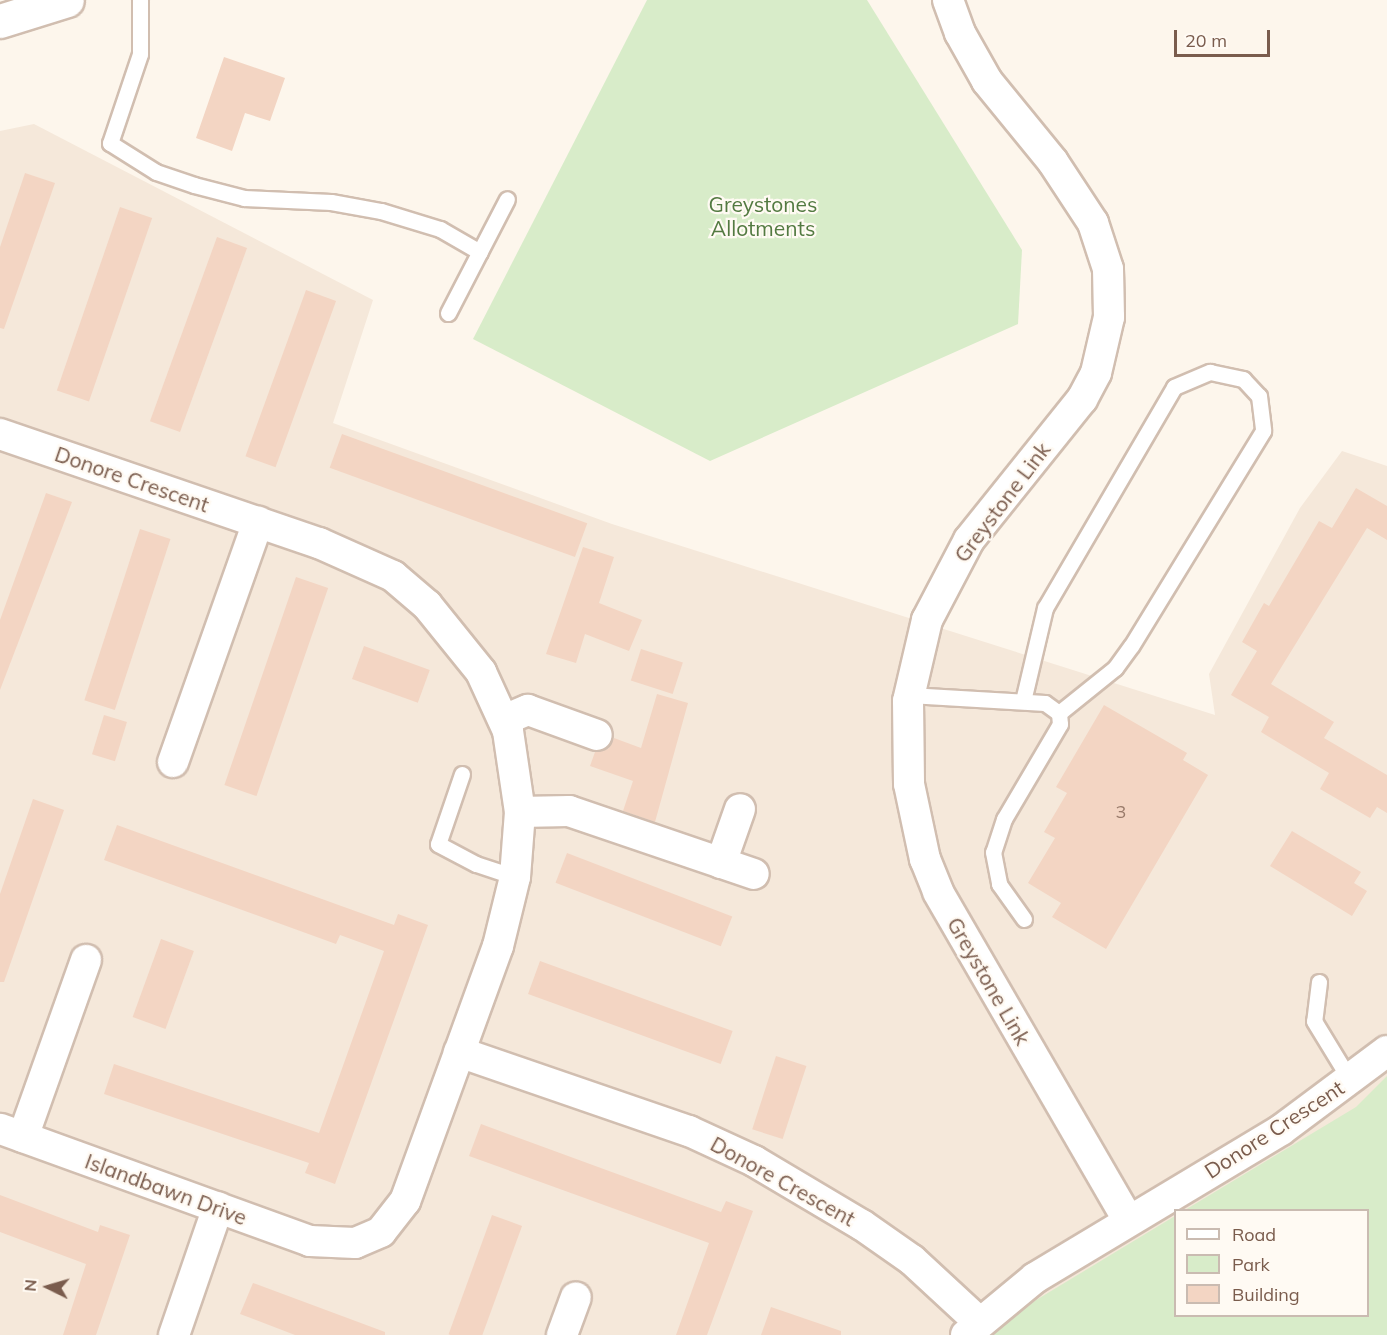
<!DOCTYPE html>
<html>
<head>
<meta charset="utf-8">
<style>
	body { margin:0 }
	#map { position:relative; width:1387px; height:1335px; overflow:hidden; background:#fdf6ec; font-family:Mulish,sans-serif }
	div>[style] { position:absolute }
	.residential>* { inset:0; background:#f5e8da }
	.green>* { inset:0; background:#d8ecc9 }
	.building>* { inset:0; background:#f3d5c3; transform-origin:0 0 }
	.roads { filter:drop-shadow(2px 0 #d1beb0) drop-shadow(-2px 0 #d1beb0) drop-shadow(0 2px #d1beb0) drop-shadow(0 -2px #d1beb0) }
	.lane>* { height:15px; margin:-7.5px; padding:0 7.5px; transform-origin:7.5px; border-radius:7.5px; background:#fff }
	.street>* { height:30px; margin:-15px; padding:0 15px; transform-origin:15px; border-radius:15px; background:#fff }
	.secondary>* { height:33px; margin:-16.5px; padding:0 16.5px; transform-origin:16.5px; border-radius:16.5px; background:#fff }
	span { translate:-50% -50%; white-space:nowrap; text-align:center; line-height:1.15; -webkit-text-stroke:4.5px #fffaf3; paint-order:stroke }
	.number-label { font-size:18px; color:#987a6a }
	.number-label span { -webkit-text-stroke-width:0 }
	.park-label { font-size:21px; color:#537a41 }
	.street-label { font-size:21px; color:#7a5c4d }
	.legend { position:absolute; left:1174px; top:1209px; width:195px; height:108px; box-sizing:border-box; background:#fffaf3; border:2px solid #cabbb1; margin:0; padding:8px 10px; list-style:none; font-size:18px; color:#7a5c4d }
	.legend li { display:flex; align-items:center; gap:12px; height:30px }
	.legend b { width:30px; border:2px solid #cabbb1 }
	.north { position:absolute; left:18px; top:1257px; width:60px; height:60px; -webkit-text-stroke:4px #fffaf3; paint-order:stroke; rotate:275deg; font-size:16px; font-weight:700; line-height:24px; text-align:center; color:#7a5c4d }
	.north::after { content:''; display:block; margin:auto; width:21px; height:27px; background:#7a5c4d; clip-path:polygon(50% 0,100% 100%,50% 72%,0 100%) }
	.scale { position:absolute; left:1174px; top:30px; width:96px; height:27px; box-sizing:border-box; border:3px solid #7a5c4d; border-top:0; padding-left:8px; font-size:18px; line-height:21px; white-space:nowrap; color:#7a5c4d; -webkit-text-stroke:4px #fffaf3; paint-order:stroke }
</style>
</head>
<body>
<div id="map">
	<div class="residential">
		<i style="clip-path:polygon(evenodd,34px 124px,373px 300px,333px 423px,612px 524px,1215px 715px,1209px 674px,1300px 508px,1342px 451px,1387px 466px,1387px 1335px,0 1335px,0 131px,34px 124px,1176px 1210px,1368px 1210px,1368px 1316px,1176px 1316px,1176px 1210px)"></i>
	</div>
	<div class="green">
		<i style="clip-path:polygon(647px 0,867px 0,1022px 250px,1018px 324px,710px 461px,473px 339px)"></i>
		<i style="clip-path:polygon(1387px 1076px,1387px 1335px,988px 1335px,995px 1325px,1175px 1216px,1176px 1316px,1368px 1316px,1368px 1210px,1185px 1210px,1356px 1107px)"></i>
	</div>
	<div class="building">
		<i style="clip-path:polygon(224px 57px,285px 78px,270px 121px,245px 113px,232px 151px,196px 138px)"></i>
		<i style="clip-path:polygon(25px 173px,55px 183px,4px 329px,0 328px,0 247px)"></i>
		<i style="left:120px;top:207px;width:34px;height:194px;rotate:19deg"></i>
		<i style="left:217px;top:237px;width:32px;height:196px;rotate:20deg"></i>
		<i style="left:306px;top:290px;width:32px;height:177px;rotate:20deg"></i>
		<i style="left:342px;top:434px;width:261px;height:36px;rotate:20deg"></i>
		<i style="clip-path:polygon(1356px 488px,1387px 506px,1387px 540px,1367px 528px,1271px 684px,1334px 722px,1324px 738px,1387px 775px,1387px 813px,1377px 807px,1370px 818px,1320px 789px,1329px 773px,1261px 732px,1269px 717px,1231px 695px,1257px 651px,1242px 642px,1264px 603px,1269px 606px,1319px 521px,1332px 528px)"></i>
		<i style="clip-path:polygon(46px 493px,72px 502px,0 690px,0 620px)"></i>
		<i style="left:140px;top:529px;width:32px;height:180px;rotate:18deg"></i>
		<i style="clip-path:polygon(583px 547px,614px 557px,599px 603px,642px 620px,629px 651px,585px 634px,576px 663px,546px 654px)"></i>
		<i style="left:296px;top:577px;width:34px;height:220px;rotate:19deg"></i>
		<i style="left:364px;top:646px;width:70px;height:35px;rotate:20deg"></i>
		<i style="left:641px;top:649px;width:44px;height:33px;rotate:18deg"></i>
		<i style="clip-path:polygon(657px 694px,688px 703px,655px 822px,623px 811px,633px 781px,590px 766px,595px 752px,608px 749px,614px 738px,641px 748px)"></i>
		<i style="clip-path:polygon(1104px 705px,1187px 753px,1183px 760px,1208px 775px,1106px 949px,1052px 917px,1061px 903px,1028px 883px,1055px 838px,1044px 832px,1067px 793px,1056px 787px)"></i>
		<i style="left:104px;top:715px;width:24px;height:41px;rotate:17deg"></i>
		<i style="clip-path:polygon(33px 799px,64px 810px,4px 982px,0 982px,0 894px)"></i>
		<i style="clip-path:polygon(117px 825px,394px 925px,398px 914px,428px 925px,335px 1184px,305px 1173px,309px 1163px,104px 1094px,114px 1064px,319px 1133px,384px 951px,340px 935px,336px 944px,104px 860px)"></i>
		<i style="clip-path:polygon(1292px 831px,1361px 872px,1354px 883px,1367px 891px,1352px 916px,1270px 866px)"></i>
		<i style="left:567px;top:853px;width:177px;height:32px;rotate:21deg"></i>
		<i style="left:161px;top:939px;width:35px;height:83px;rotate:20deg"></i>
		<i style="left:540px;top:961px;width:205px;height:35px;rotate:20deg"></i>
		<i style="left:776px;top:1056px;width:32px;height:77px;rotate:18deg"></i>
		<i style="clip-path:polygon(481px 1124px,721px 1212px,726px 1201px,753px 1211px,707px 1335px,676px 1335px,709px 1243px,469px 1156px)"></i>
		<i style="clip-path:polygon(0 1195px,98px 1232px,100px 1225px,130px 1235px,96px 1335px,63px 1335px,86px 1264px,0 1232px)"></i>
		<i style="left:492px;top:1215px;width:32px;height:127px;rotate:20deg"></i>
		<i style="clip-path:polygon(253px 1283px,385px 1332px,385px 1335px,295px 1335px,240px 1314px)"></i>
		<i style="clip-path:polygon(771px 1307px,841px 1331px,841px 1335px,761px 1335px)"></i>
	</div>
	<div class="roads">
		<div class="lane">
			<i style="left:140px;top:0;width:54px;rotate:90deg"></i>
			<i style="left:140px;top:54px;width:94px;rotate:108.6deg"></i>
			<i style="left:110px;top:143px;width:54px;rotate:32.2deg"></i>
			<i style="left:156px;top:172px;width:40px;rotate:18.9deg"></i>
			<i style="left:194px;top:185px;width:52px;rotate:14.6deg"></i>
			<i style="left:244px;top:198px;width:87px;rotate:2.6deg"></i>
			<i style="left:331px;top:202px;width:51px;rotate:10.2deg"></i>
			<i style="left:381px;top:211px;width:62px;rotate:17deg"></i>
			<i style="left:440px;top:229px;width:46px;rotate:29.9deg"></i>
			<i style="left:448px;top:313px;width:128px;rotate:-62.6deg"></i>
			<i style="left:909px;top:695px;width:136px;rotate:3.4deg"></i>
			<i style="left:1045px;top:703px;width:17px;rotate:36deg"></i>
			<i style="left:1059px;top:713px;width:11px;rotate:85deg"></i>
			<i style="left:1060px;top:724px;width:110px;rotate:120.5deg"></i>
			<i style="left:1004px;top:819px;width:35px;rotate:108deg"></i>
			<i style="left:993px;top:852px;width:33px;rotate:79deg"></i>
			<i style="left:999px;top:884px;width:43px;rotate:54.5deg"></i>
			<i style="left:1023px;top:701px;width:96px;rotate:-76.7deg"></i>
			<i style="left:1045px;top:608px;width:256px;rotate:-59.7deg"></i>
			<i style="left:1174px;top:387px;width:39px;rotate:-23deg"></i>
			<i style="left:1210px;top:372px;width:34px;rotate:12deg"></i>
			<i style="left:1243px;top:379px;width:23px;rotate:47deg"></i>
			<i style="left:1259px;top:396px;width:35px;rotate:83deg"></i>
			<i style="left:1263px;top:431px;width:252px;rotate:121.5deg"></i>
			<i style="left:1131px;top:646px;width:27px;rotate:126deg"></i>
			<i style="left:1115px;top:668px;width:72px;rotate:141.2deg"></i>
			<i style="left:462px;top:774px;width:74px;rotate:108.9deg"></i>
			<i style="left:438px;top:844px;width:43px;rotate:27.8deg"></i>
			<i style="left:476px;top:864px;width:41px;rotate:18.4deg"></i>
			<i style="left:1319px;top:982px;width:39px;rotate:97deg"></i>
			<i style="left:1314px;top:1021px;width:69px;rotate:58.6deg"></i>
		</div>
		<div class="street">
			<i style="left:948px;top:0;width:35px;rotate:70deg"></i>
			<i style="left:960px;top:33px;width:55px;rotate:60.6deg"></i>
			<i style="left:987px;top:81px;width:104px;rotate:50.8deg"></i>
			<i style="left:1053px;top:162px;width:73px;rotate:56.7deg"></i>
			<i style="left:1093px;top:223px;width:48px;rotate:71.9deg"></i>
			<i style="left:1108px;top:269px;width:48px;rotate:88.8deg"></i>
			<i style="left:1109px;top:317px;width:57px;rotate:103.1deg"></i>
			<i style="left:1096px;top:373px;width:30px;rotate:118deg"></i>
			<i style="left:1082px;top:399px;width:181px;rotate:128.7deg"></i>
			<i style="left:969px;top:540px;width:90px;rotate:117.7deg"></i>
			<i style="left:927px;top:620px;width:83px;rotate:103.2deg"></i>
			<i style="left:908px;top:701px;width:83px;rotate:89.3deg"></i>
			<i style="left:909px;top:784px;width:77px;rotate:78deg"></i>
			<i style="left:925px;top:859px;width:35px;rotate:68deg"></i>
			<i style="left:938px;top:892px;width:379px;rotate:59.9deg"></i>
			<i style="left:0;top:434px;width:337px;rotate:18.9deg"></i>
			<i style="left:319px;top:543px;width:81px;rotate:24deg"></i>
			<i style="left:393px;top:576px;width:45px;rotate:40.5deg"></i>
			<i style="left:427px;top:605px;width:86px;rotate:51.1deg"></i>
			<i style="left:481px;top:672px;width:65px;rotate:65.4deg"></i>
			<i style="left:508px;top:731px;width:82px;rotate:81.6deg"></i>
			<i style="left:520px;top:812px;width:65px;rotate:94.4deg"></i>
			<i style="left:515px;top:877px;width:71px;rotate:103.8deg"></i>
			<i style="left:498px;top:946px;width:271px;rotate:110deg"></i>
			<i style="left:405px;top:1201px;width:39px;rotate:128deg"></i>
			<i style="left:381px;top:1232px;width:28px;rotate:157deg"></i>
			<i style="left:355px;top:1243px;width:45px;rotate:-177.5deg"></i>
			<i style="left:310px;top:1241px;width:330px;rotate:-160.1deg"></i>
			<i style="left:504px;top:720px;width:26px;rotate:-23deg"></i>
			<i style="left:528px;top:710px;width:73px;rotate:19.9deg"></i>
			<i style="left:173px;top:762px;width:255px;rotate:-70.5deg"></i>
			<i style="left:520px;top:812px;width:49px;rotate:-1.2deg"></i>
			<i style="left:569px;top:811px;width:195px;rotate:18.8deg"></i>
			<i style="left:721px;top:863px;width:57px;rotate:-70.6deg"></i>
			<i style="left:459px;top:1052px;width:243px;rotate:19deg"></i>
			<i style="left:689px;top:1131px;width:72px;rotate:24.8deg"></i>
			<i style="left:754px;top:1161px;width:126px;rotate:30.7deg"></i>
			<i style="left:862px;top:1225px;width:61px;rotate:35deg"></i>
			<i style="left:912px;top:1260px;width:91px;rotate:42.8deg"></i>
			<i style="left:23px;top:1137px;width:188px;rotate:-70.4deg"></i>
			<i style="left:174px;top:1335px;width:135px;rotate:-71deg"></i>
			<i style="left:562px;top:1335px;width:40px;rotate:-69.8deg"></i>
			<i style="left:966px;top:1335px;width:89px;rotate:-39.6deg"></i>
			<i style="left:1035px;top:1278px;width:287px;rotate:-31deg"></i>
			<i style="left:1281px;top:1130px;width:132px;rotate:-36.7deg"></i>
		</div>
		<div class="secondary">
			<i style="left:0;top:21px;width:70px;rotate:-17.4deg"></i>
		</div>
	</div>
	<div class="number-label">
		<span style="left:1121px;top:812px">3</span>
	</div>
	<div class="park-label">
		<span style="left:763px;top:216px">Greystones<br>Allotments</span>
	</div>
	<div class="street-label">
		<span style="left:132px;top:479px;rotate:19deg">Donore Crescent</span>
		<span style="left:1002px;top:502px;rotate:-53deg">Greystone Link</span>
		<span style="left:989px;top:981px;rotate:60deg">Greystone Link</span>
		<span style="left:1274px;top:1129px;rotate:-33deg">Donore Crescent</span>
		<span style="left:783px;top:1181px;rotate:29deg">Donore Crescent</span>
		<span style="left:166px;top:1189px;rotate:20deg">Islandbawn Drive</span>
	</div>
	<ul class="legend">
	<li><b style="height:8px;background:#fff"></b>Road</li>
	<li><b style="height:16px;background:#d8ecc9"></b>Park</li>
	<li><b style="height:16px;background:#f3d5c3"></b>Building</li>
	</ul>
	<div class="north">N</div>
	<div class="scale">20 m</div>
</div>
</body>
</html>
